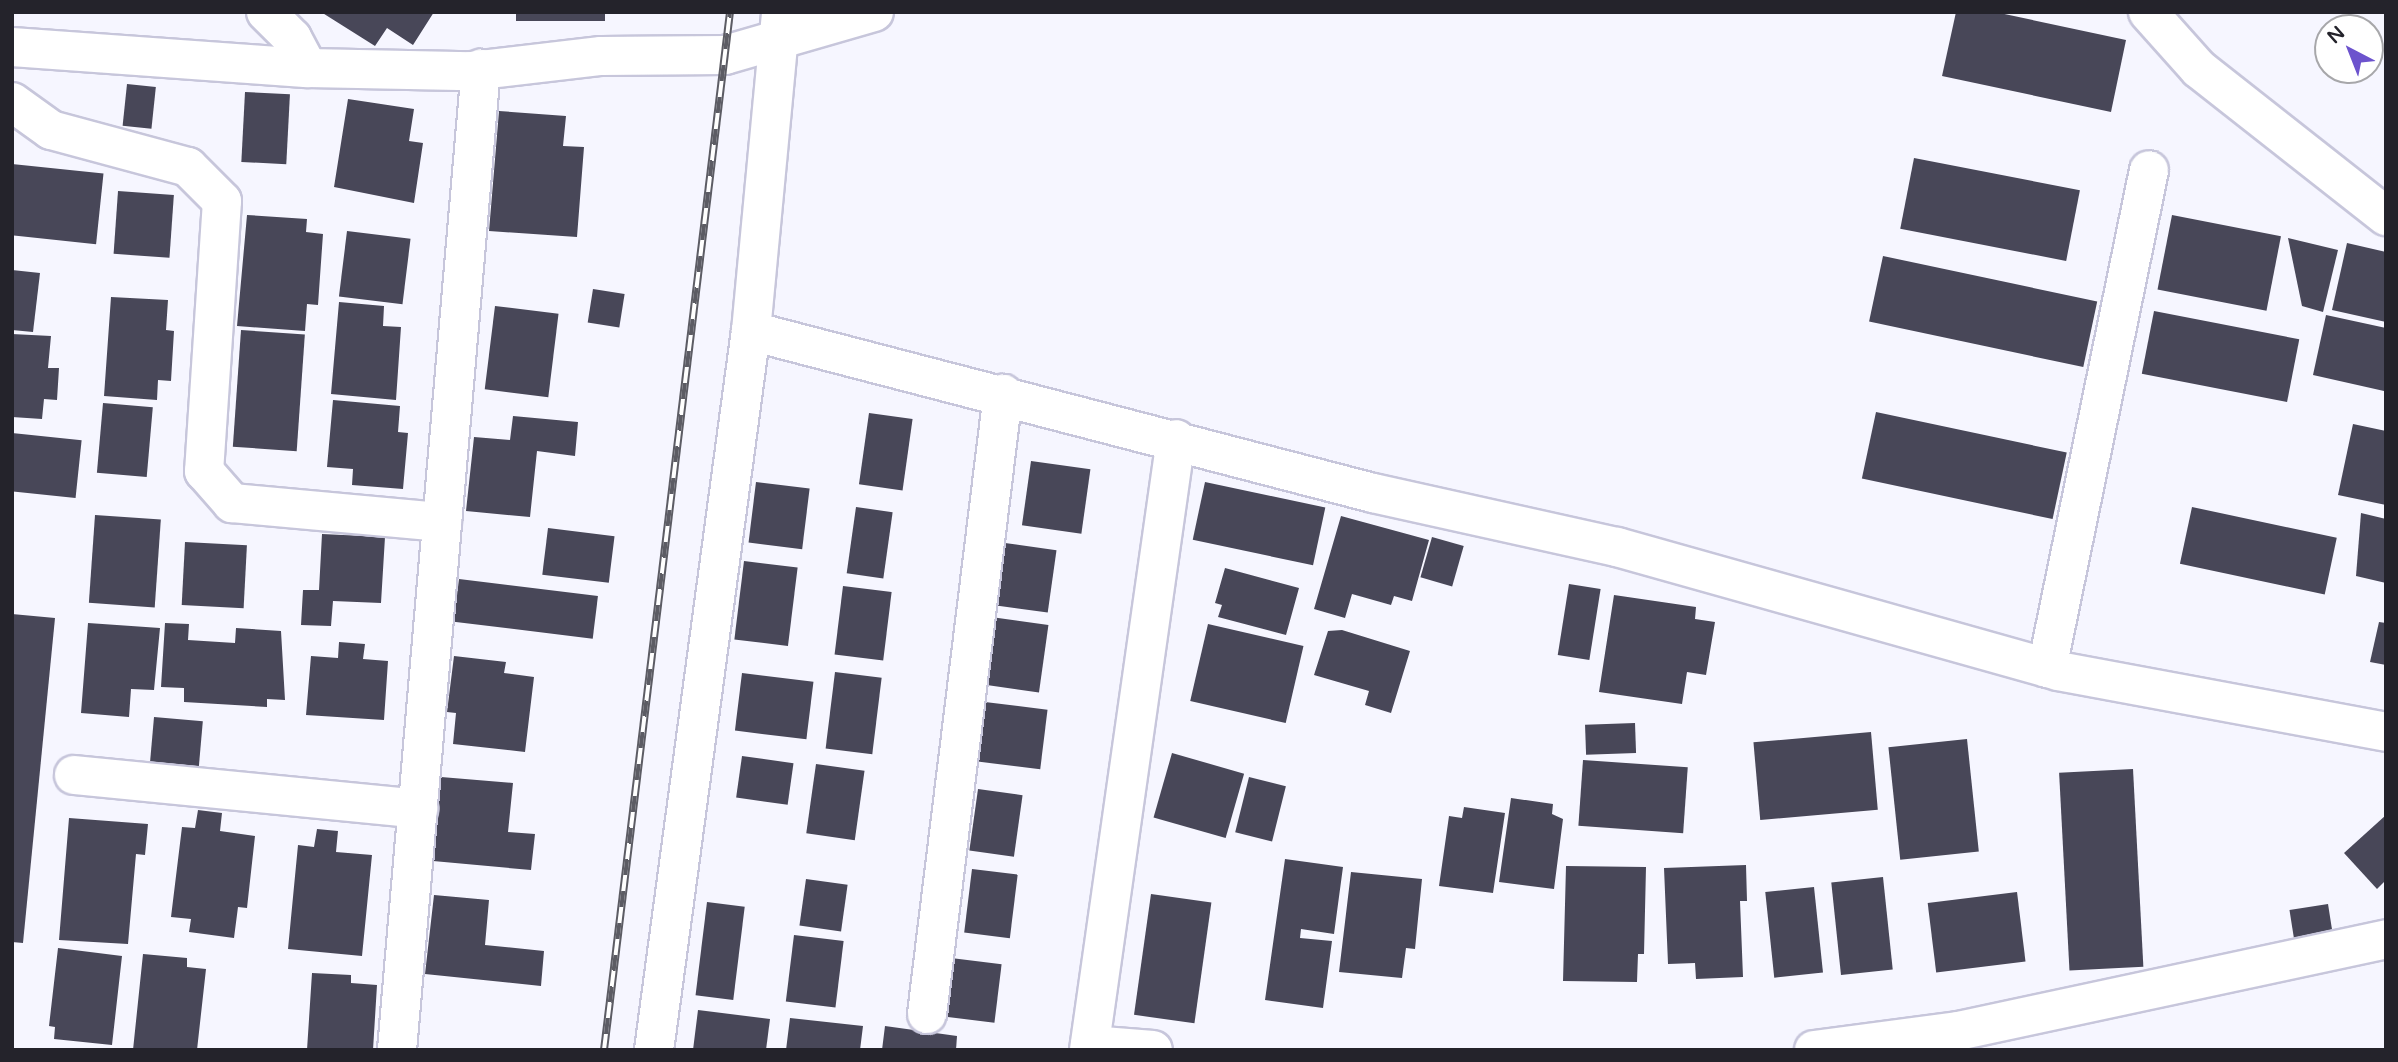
<!DOCTYPE html>
<html>
<head>
<meta charset="utf-8">
<style>
	body { margin:0 }
	#map { position:relative; width:2398px; height:1062px; overflow:hidden; background:#f6f6ff; font-family:"Varela Round",sans-serif }
	div>[style] { position:absolute }
	.building>* { inset:0; background:#484758; transform-origin:0 0 }
	.roads { filter:drop-shadow(2px 0 #c7c6db) drop-shadow(-2px 0 #c7c6db) drop-shadow(0 2px #c7c6db) drop-shadow(0 -2px #c7c6db) }
	.minor>* { height:38px; margin:-19px; padding:0 19px; transform-origin:19px; border-radius:19px; background:#fff }
	.rail>* { height:8px; margin-top:-4px; transform-origin:0; background:repeating-linear-gradient(90deg,#fff 0 16px,#5c5c64 0 32px); box-sizing:border-box; border-block:2px solid #5c5c64 }
	span { translate:-50% -50%; white-space:nowrap; text-align:center; line-height:1.15; -webkit-text-stroke:7px #fff; paint-order:stroke }
	.frame { position:absolute; inset:0; border:14px solid #24232b; pointer-events:none }
	.north { position:absolute; left:2314px; top:14px; width:70px; height:70px; box-sizing:border-box; background:#fff; border:2px solid #a7a7aa; border-radius:50%; rotate:318deg; font-size:19px; font-weight:700; line-height:28px; text-align:center; color:#24232b }
	.north::after { content:''; display:block; margin:auto; width:24px; height:32px; background:#6c53cd; clip-path:polygon(50% 0,100% 100%,50% 72%,0 100%) }
</style>
</head>
<body>
<div id="map">
	<div class="building">
		<i style="clip-path:polygon(321px 12px,434px 12px,413px 45px,387px 28px,375px 46px)"></i>
		<i style="left:516px;top:12px;width:89px;height:9px"></i>
		<i style="clip-path:polygon(1956px 12px,1995px 12px,2126px 40px,2111px 112px,1942px 76px)"></i>
		<i style="left:127px;top:84px;width:29px;height:42px;rotate:6deg"></i>
		<i style="left:245px;top:92px;width:45px;height:70px;rotate:3deg"></i>
		<i style="clip-path:polygon(348px 99px,414px 109px,409px 141px,423px 143px,414px 203px,334px 187px)"></i>
		<i style="clip-path:polygon(499px 111px,566px 116px,563px 146px,584px 147px,577px 237px,489px 231px)"></i>
		<i style="left:1914px;top:158px;width:169px;height:72px;rotate:11deg"></i>
		<i style="left:12px;top:164px;width:92px;height:71px;rotate:6deg"></i>
		<i style="left:118px;top:191px;width:56px;height:63px;rotate:4deg"></i>
		<i style="clip-path:polygon(247px 215px,307px 219px,306px 232px,323px 234px,318px 305px,307px 304px,305px 331px,237px 326px)"></i>
		<i style="left:2172px;top:215px;width:111px;height:76px;rotate:11deg"></i>
		<i style="left:347px;top:231px;width:64px;height:66px;rotate:7deg"></i>
		<i style="clip-path:polygon(2288px 238px,2338px 250px,2323px 312px,2302px 306px)"></i>
		<i style="clip-path:polygon(2347px 243px,2386px 252px,2386px 322px,2332px 310px)"></i>
		<i style="left:1883px;top:256px;width:219px;height:67px;rotate:12deg"></i>
		<i style="clip-path:polygon(12px 270px,40px 273px,33px 332px,12px 330px)"></i>
		<i style="left:593px;top:289px;width:32px;height:34px;rotate:9deg"></i>
		<i style="clip-path:polygon(111px 297px,168px 300px,166px 330px,174px 331px,171px 381px,158px 380px,157px 400px,104px 396px)"></i>
		<i style="clip-path:polygon(339px 302px,384px 306px,383px 326px,401px 327px,396px 400px,331px 394px)"></i>
		<i style="left:495px;top:306px;width:64px;height:84px;rotate:7deg"></i>
		<i style="left:2154px;top:311px;width:148px;height:64px;rotate:11deg"></i>
		<i style="clip-path:polygon(2326px 315px,2386px 328px,2384px 391px,2313px 375px)"></i>
		<i style="left:241px;top:330px;width:64px;height:117px;rotate:4deg"></i>
		<i style="clip-path:polygon(12px 334px,51px 336px,48px 368px,59px 368px,57px 400px,44px 399px,42px 419px,12px 417px)"></i>
		<i style="clip-path:polygon(333px 400px,400px 406px,398px 432px,408px 433px,403px 489px,352px 485px,353px 469px,327px 467px)"></i>
		<i style="left:103px;top:403px;width:50px;height:70px;rotate:5deg"></i>
		<i style="left:1876px;top:412px;width:195px;height:68px;rotate:12deg"></i>
		<i style="left:869px;top:413px;width:44px;height:72px;rotate:8deg"></i>
		<i style="clip-path:polygon(513px 416px,578px 422px,575px 456px,537px 451px,530px 517px,466px 511px,474px 437px,510px 440px)"></i>
		<i style="clip-path:polygon(2353px 424px,2386px 431px,2386px 505px,2338px 495px)"></i>
		<i style="left:12px;top:433px;width:70px;height:58px;rotate:6deg"></i>
		<i style="left:1031px;top:461px;width:60px;height:65px;rotate:8deg"></i>
		<i style="left:756px;top:482px;width:54px;height:61px;rotate:7deg"></i>
		<i style="left:1205px;top:482px;width:123px;height:59px;rotate:12deg"></i>
		<i style="left:856px;top:507px;width:37px;height:67px;rotate:8deg"></i>
		<i style="left:2192px;top:507px;width:148px;height:58px;rotate:12deg"></i>
		<i style="clip-path:polygon(2361px 513px,2386px 519px,2386px 583px,2356px 576px)"></i>
		<i style="left:95px;top:515px;width:66px;height:88px;rotate:4deg"></i>
		<i style="clip-path:polygon(1341px 516px,1429px 540px,1412px 601px,1394px 596px,1391px 605px,1352px 594px,1345px 618px,1314px 609px)"></i>
		<i style="left:548px;top:528px;width:67px;height:47px;rotate:7deg"></i>
		<i style="clip-path:polygon(322px 534px,385px 537px,381px 603px,333px 601px,331px 626px,301px 625px,303px 590px,319px 590px)"></i>
		<i style="left:1432px;top:537px;width:33px;height:42px;rotate:16deg"></i>
		<i style="left:185px;top:542px;width:62px;height:63px;rotate:3deg"></i>
		<i style="left:1005px;top:543px;width:52px;height:63px;rotate:8deg"></i>
		<i style="left:744px;top:561px;width:54px;height:79px;rotate:7deg"></i>
		<i style="clip-path:polygon(1225px 568px,1299px 588px,1286px 635px,1218px 617px,1222px 605px,1215px 603px)"></i>
		<i style="left:459px;top:579px;width:140px;height:43px;rotate:7deg"></i>
		<i style="left:1569px;top:584px;width:32px;height:72px;rotate:9deg"></i>
		<i style="left:843px;top:586px;width:49px;height:69px;rotate:7deg"></i>
		<i style="clip-path:polygon(1614px 595px,1696px 607px,1695px 619px,1715px 622px,1706px 675px,1687px 672px,1682px 704px,1599px 692px)"></i>
		<i style="clip-path:polygon(12px 614px,55px 618px,23px 943px,12px 942px)"></i>
		<i style="left:991px;top:617px;width:58px;height:68px;rotate:8deg"></i>
		<i style="clip-path:polygon(2379px 622px,2386px 623px,2386px 665px,2370px 662px)"></i>
		<i style="clip-path:polygon(88px 623px,160px 628px,154px 690px,131px 689px,129px 717px,81px 713px)"></i>
		<i style="clip-path:polygon(165px 623px,189px 624px,188px 640px,235px 643px,236px 628px,281px 631px,285px 700px,267px 699px,267px 707px,184px 702px,184px 688px,161px 687px)"></i>
		<i style="left:1208px;top:624px;width:98px;height:79px;rotate:13deg"></i>
		<i style="clip-path:polygon(1342px 630px,1410px 651px,1391px 713px,1365px 705px,1369px 691px,1314px 675px,1328px 631px)"></i>
		<i style="clip-path:polygon(339px 642px,365px 644px,363px 659px,388px 661px,384px 720px,306px 715px,311px 656px,338px 658px)"></i>
		<i style="clip-path:polygon(454px 656px,506px 662px,504px 673px,534px 677px,525px 752px,453px 744px,456px 713px,447px 712px)"></i>
		<i style="left:835px;top:672px;width:47px;height:77px;rotate:7deg"></i>
		<i style="left:742px;top:673px;width:72px;height:58px;rotate:7deg"></i>
		<i style="left:985px;top:702px;width:63px;height:60px;rotate:7deg"></i>
		<i style="left:154px;top:717px;width:49px;height:51px;rotate:5deg"></i>
		<i style="left:1635px;top:723px;width:30px;height:50px;rotate:88deg"></i>
		<i style="left:1871px;top:732px;width:78px;height:118px;rotate:85deg"></i>
		<i style="left:1967px;top:739px;width:113px;height:79px;rotate:84deg"></i>
		<i style="left:1172px;top:753px;width:75px;height:67px;rotate:16deg"></i>
		<i style="left:742px;top:756px;width:52px;height:42px;rotate:8deg"></i>
		<i style="left:1583px;top:760px;width:105px;height:66px;rotate:4deg"></i>
		<i style="left:816px;top:764px;width:49px;height:70px;rotate:8deg"></i>
		<i style="left:2133px;top:769px;width:198px;height:74px;rotate:87deg"></i>
		<i style="clip-path:polygon(441px 777px,513px 783px,508px 832px,535px 834px,531px 870px,433px 861px)"></i>
		<i style="left:1249px;top:777px;width:38px;height:57px;rotate:14deg"></i>
		<i style="left:978px;top:789px;width:45px;height:62px;rotate:8deg"></i>
		<i style="clip-path:polygon(1511px 798px,1553px 804px,1552px 814px,1563px 819px,1554px 889px,1499px 882px)"></i>
		<i style="clip-path:polygon(1464px 807px,1505px 813px,1493px 893px,1439px 886px,1449px 816px,1462px 818px)"></i>
		<i style="clip-path:polygon(198px 810px,222px 813px,220px 831px,255px 836px,247px 908px,238px 907px,234px 938px,189px 932px,191px 919px,171px 917px,182px 827px,195px 828px)"></i>
		<i style="clip-path:polygon(2386px 815px,2386px 880px,2377px 889px,2344px 853px)"></i>
		<i style="clip-path:polygon(69px 818px,148px 824px,145px 855px,136px 854px,128px 944px,59px 940px)"></i>
		<i style="clip-path:polygon(317px 829px,338px 831px,336px 852px,372px 855px,362px 956px,288px 949px,298px 845px,314px 847px)"></i>
		<i style="clip-path:polygon(1285px 859px,1343px 867px,1334px 934px,1301px 929px,1300px 938px,1332px 941px,1323px 1008px,1265px 1000px)"></i>
		<i style="clip-path:polygon(1746px 865px,1747px 901px,1740px 901px,1743px 977px,1696px 979px,1695px 963px,1668px 964px,1664px 868px)"></i>
		<i style="clip-path:polygon(1566px 866px,1646px 867px,1644px 954px,1638px 954px,1637px 982px,1563px 981px)"></i>
		<i style="left:972px;top:869px;width:46px;height:64px;rotate:7deg"></i>
		<i style="clip-path:polygon(1351px 872px,1422px 879px,1415px 949px,1406px 948px,1402px 978px,1339px 972px)"></i>
		<i style="left:1883px;top:877px;width:93px;height:52px;rotate:84deg"></i>
		<i style="left:806px;top:879px;width:42px;height:47px;rotate:8deg"></i>
		<i style="left:1814px;top:887px;width:86px;height:49px;rotate:84deg"></i>
		<i style="left:2017px;top:892px;width:70px;height:90px;rotate:83deg"></i>
		<i style="left:1151px;top:894px;width:61px;height:122px;rotate:8deg"></i>
		<i style="clip-path:polygon(434px 895px,489px 900px,485px 945px,544px 951px,541px 986px,425px 974px)"></i>
		<i style="left:707px;top:902px;width:38px;height:94px;rotate:7deg"></i>
		<i style="left:2328px;top:904px;width:30px;height:39px;rotate:81deg"></i>
		<i style="left:794px;top:935px;width:50px;height:67px;rotate:7deg"></i>
		<i style="clip-path:polygon(58px 948px,122px 956px,112px 1045px,54px 1039px,55px 1027px,49px 1026px)"></i>
		<i style="clip-path:polygon(143px 954px,187px 958px,187px 967px,206px 969px,197px 1050px,133px 1050px)"></i>
		<i style="left:951px;top:958px;width:51px;height:59px;rotate:7deg"></i>
		<i style="clip-path:polygon(312px 973px,351px 975px,351px 983px,377px 985px,373px 1050px,307px 1050px)"></i>
		<i style="clip-path:polygon(698px 1010px,770px 1019px,766px 1050px,693px 1050px)"></i>
		<i style="clip-path:polygon(790px 1018px,863px 1026px,860px 1050px,786px 1050px)"></i>
		<i style="clip-path:polygon(885px 1026px,957px 1036px,956px 1050px,882px 1050px)"></i>
	</div>
	<div class="roads">
		<div class="minor">
			<i style="left:266px;top:12px;width:37px;rotate:45deg"></i>
			<i style="left:292px;top:38px;width:34px;rotate:62deg"></i>
			<i style="left:2148px;top:12px;width:76px;rotate:48.2deg"></i>
			<i style="left:2199px;top:69px;width:238px;rotate:38.2deg"></i>
			<i style="left:12px;top:47px;width:297px;rotate:4.1deg"></i>
			<i style="left:308px;top:68px;width:163px;rotate:1.1deg"></i>
			<i style="left:471px;top:71px;width:131px;rotate:-6.6deg"></i>
			<i style="left:601px;top:56px;width:124px;rotate:-0.5deg"></i>
			<i style="left:725px;top:55px;width:155px;rotate:-16.1deg"></i>
			<i style="left:12px;top:102px;width:48px;rotate:35.7deg"></i>
			<i style="left:51px;top:130px;width:142px;rotate:15.1deg"></i>
			<i style="left:188px;top:167px;width:48px;rotate:45deg"></i>
			<i style="left:222px;top:201px;width:271px;rotate:93.8deg"></i>
			<i style="left:204px;top:471px;width:43px;rotate:48.8deg"></i>
			<i style="left:232px;top:503px;width:211px;rotate:5.2deg"></i>
			<i style="left:751px;top:331px;width:643px;rotate:14.6deg"></i>
			<i style="left:1373px;top:493px;width:250px;rotate:12.5deg"></i>
			<i style="left:1617px;top:547px;width:458px;rotate:15.7deg"></i>
			<i style="left:2058px;top:671px;width:334px;rotate:10.5deg"></i>
			<i style="left:2047px;top:668px;width:508px;rotate:-78.42deg"></i>
			<i style="left:74px;top:775px;width:346px;rotate:5.6deg"></i>
			<i style="left:927px;top:1014px;width:625px;rotate:-83.01deg"></i>
			<i style="left:1090px;top:1045px;width:63px;rotate:4.5deg"></i>
			<i style="left:397px;top:1050px;width:985px;rotate:-85.11deg"></i>
			<i style="left:654px;top:1050px;width:726px;rotate:-82.32deg"></i>
			<i style="left:751px;top:331px;width:320px;rotate:-84.6deg"></i>
			<i style="left:1089px;top:1050px;width:617px;rotate:-81.9deg"></i>
			<i style="left:1814px;top:1050px;width:145px;rotate:-7.5deg"></i>
			<i style="left:1958px;top:1031px;width:438px;rotate:-12.1deg"></i>
		</div>
	</div>
	<div class="rail">
		<i style="left:604px;top:1050px;width:1046px;rotate:-83.08deg"></i>
	</div>
	<div class="frame"></div>
	<div class="north">N</div>
</div>
</body>
</html>
